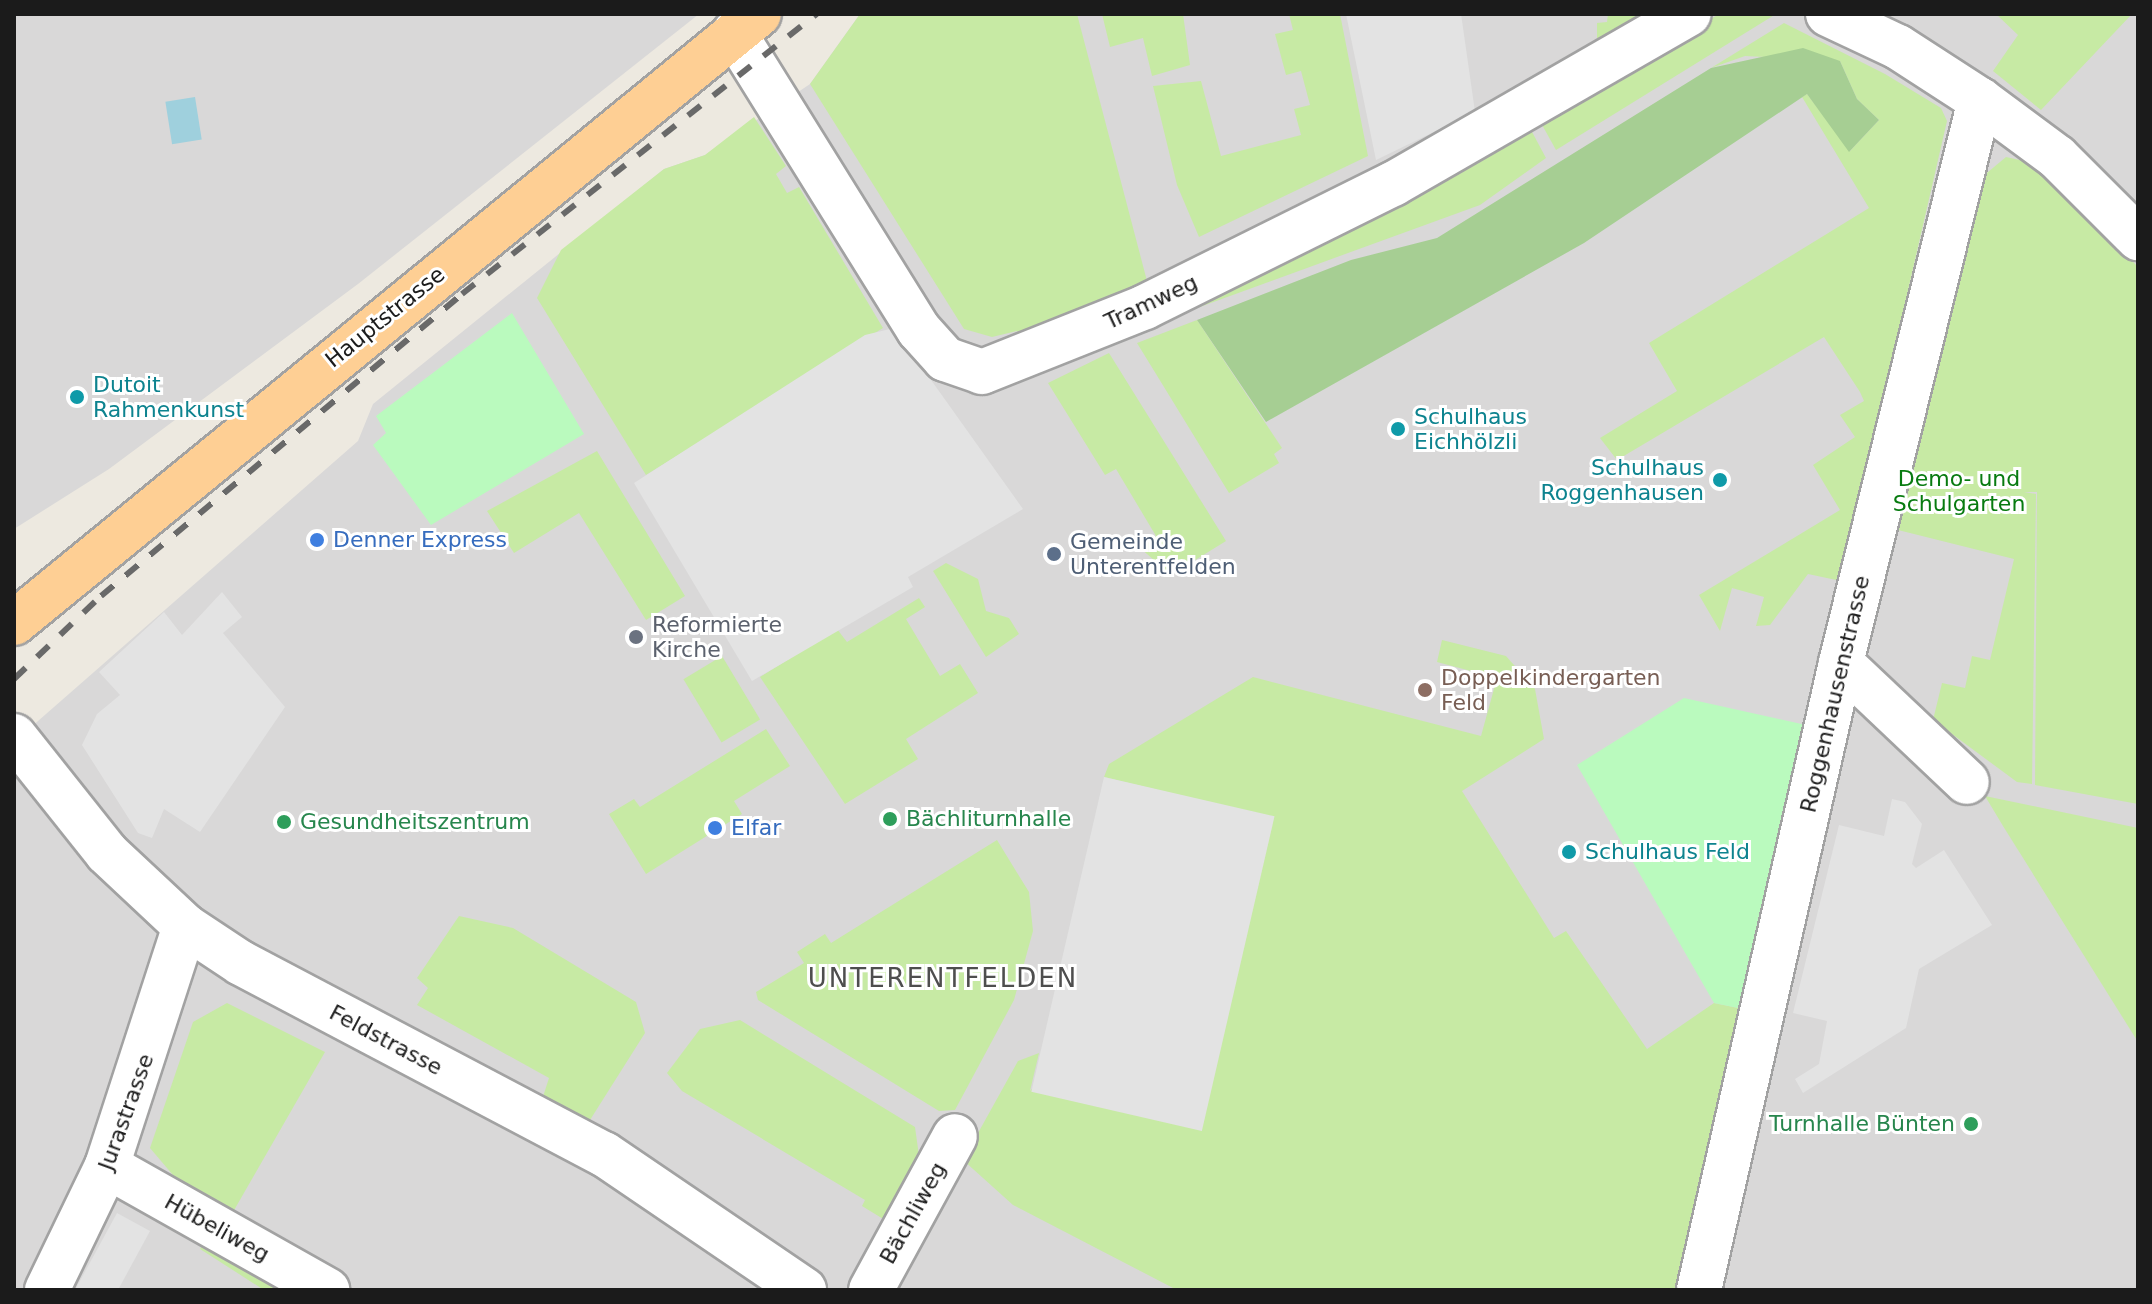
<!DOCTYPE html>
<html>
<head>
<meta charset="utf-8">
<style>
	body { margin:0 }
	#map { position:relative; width:2152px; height:1304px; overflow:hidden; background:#ede9e0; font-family:"DejaVu Sans",sans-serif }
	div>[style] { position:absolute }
	.residential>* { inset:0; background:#d9d8d8 }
	.grass>* { inset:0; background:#c7eaa4; transform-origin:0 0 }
	.forest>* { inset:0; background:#a6ce93 }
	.park>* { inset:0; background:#bafabe }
	.parking>* { inset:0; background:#e3e3e3; transform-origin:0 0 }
	.water>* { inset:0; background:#9fd0dd; transform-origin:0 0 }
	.roads { filter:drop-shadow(2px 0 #a2a2a2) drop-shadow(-2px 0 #a2a2a2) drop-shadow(0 2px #a2a2a2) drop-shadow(0 -2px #a2a2a2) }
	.minor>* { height:44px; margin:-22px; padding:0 22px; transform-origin:22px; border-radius:22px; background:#fff }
	.major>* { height:44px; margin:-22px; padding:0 22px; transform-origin:22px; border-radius:22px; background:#fecf94 }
	.rail>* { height:6px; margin-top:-3px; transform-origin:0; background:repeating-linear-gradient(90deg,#696969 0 16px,transparent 0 32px) }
	.dots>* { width:22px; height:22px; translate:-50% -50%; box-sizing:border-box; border:4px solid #fff; border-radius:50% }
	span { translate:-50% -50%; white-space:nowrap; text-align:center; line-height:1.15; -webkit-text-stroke:6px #fff; paint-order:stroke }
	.street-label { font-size:22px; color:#1b1b1b }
	.culture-label { font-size:22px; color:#0d838f }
	.left { translate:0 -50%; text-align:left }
	.right { translate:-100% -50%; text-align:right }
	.park-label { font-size:22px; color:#087b10 }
	.shop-label { font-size:22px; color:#366cbe }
	.service-label { font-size:22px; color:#4e5e75 }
	.worship-label { font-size:22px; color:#5b616d }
	.education-label { font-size:22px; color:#785e54 }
	.leisure-label { font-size:22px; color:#27864d }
	.quarter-label { font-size:26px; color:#4e4e4e; letter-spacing:2px }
	.frame { position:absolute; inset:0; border:16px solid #1b1b1b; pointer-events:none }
</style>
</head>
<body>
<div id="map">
	<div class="residential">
		<i style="clip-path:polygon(14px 14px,699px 14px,358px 284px,109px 469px,14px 529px)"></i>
		<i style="clip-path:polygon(860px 14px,2138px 14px,2138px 1290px,14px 1290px,14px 742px,358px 441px,373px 404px,664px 169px,705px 155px,810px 84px)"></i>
	</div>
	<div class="grass">
		<i style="clip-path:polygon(860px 14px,1077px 14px,1147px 281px,1020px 337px,1017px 331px,992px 337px,964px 329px,810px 84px)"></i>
		<i style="clip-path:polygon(1102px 14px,1183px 14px,1190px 65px,1152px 76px,1143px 38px,1110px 47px)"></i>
		<i style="clip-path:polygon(1289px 14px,1340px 14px,1368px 156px,1199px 237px,1177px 185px,1153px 86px,1201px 81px,1221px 156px,1301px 135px,1294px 109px,1310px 105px,1301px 71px,1286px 75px,1275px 34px,1293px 30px)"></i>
		<i style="clip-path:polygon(1608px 14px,1645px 14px,1597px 43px,1597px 23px,1607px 22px)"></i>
		<i style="clip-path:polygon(1719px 14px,1776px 14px,1556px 150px,1541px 123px)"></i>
		<i style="clip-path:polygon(1996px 14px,2132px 14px,2041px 110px,1993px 71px,2018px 35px)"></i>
		<i style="clip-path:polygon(1784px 23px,1885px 74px,1941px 108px,1947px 121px,1841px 581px,1808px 574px,1770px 625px,1756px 626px,1764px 597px,1732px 588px,1720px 631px,1699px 595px,1840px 510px,1813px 465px,1855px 437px,1840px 415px,1864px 401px,1860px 392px,1824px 337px,1617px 460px,1600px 438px,1677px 391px,1649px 343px,1869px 208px,1802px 97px,1807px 94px,1850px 151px,1879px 120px,1857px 99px,1840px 61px,1745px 56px,1711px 68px)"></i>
		<i style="clip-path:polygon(754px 117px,786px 166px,776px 174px,787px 193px,799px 187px,883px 328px,646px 475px,537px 298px,561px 250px,664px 169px,705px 155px)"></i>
		<i style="clip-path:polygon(1531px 130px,1546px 158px,1480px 205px,1131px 332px)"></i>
		<i style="clip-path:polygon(2006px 157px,2037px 164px,2138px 267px,2138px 804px,2035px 785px,2037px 492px,2024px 492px,2036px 494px,2032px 784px,2017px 782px,1933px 720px,1942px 683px,1965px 688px,1972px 656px,1990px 660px,2014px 559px,1894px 529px,1970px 187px)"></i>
		<i style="clip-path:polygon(1197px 320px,1282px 448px,1274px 454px,1279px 463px,1229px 493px,1137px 343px)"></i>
		<i style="clip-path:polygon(1109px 353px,1226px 541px,1171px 575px,1139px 547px,1156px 536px,1116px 469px,1105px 475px,1048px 383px)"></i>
		<i style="clip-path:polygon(597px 451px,685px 596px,646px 620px,579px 513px,514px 553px,487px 511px)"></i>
		<i style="clip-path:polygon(946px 563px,978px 579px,986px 611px,1009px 618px,1019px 634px,986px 657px,933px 571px)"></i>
		<i style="clip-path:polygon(919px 598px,925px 607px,906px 619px,940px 676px,960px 664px,978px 693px,906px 739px,918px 759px,845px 804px,760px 677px,837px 629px,847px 642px)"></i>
		<i style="clip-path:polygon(1442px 640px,1506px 656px,1535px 689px,1544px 739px,1462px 791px,1554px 938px,1566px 931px,1647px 1049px,1714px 1003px,1743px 1009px,1677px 1290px,1177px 1290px,1013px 1205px,963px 1160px,1018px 1061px,1039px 1053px,1030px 1091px,1274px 818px,1104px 777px,1109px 764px,1253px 677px,1481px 736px,1497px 678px,1437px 662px)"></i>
		<i style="left:722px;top:656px;width:74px;height:45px;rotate:59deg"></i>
		<i style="clip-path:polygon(766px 729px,790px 766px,734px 801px,742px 814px,646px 874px,609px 814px,634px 799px,640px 807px)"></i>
		<i style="clip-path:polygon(1985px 796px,2138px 828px,2138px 1042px,2003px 826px)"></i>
		<i style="clip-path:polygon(997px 840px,1029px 892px,1033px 931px,1014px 1000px,955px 1110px,939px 1111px,758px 1000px,756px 992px,804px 963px,797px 952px,825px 934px,831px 943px)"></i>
		<i style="clip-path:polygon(459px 916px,513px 928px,636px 1002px,645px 1033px,590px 1120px,574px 1126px,539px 1109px,549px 1078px,417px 1005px,428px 988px,417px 978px)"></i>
		<i style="clip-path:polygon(227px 1003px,325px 1052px,233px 1212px,178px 1181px,150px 1148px,193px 1022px)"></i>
		<i style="clip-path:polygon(740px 1020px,915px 1127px,921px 1170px,893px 1225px,862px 1206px,865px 1200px,682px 1091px,667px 1073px,700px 1029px)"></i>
		<i style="clip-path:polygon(210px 1230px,298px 1290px,264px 1290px,200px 1249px)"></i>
	</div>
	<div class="forest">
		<i style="clip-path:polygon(1803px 48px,1840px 61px,1857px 99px,1879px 120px,1849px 152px,1807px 94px,1584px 243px,1266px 422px,1197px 320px,1351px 260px,1437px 238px,1711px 68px)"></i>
	</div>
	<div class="park">
		<i style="clip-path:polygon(512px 313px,584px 434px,431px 525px,373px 445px,386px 433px,376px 416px)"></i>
		<i style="clip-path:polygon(1684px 698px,1806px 725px,1743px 1009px,1714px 1003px,1577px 765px)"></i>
	</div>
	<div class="parking">
		<i style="clip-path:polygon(1346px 14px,1461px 14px,1475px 112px,1376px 160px)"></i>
		<i style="clip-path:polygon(894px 328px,1023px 509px,908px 577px,913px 587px,752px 681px,634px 483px,865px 335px)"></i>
		<i style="clip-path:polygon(222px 592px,242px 617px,223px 633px,285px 707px,200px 832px,164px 809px,152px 838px,138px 833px,82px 745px,97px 714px,120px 695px,99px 672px,164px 612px,182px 635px)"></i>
		<i style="left:1104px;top:777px;width:175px;height:323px;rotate:13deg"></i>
		<i style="clip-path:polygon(1892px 799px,1905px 802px,1922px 824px,1912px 864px,1916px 868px,1944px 850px,1992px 925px,1919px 969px,1906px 1028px,1803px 1093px,1795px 1079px,1819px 1064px,1827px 1021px,1793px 1013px,1839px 825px,1884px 836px)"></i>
		<i style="clip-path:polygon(117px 1213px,150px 1231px,118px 1290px,75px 1290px)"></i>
	</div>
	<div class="water">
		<i style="left:195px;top:97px;width:43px;height:30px;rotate:81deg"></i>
	</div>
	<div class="roads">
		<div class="minor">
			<i style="left:1828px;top:14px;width:77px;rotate:25.2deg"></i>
			<i style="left:1898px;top:47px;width:98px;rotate:32.9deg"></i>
			<i style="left:1980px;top:100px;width:96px;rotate:36.5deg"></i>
			<i style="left:2057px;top:157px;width:115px;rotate:45deg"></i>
			<i style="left:734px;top:33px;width:350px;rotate:58.1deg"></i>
			<i style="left:919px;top:330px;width:39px;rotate:48deg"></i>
			<i style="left:945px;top:359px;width:39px;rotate:19deg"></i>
			<i style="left:982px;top:372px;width:175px;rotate:-21.7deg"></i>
			<i style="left:1145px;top:307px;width:277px;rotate:-26.4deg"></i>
			<i style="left:1393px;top:184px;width:341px;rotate:-29.9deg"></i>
			<i style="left:1841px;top:663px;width:173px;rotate:43.4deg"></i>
			<i style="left:14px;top:736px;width:149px;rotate:51.5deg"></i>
			<i style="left:107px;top:853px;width:107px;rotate:43.1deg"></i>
			<i style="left:185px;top:926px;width:67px;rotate:33.5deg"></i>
			<i style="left:241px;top:963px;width:410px;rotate:27.8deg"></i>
			<i style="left:604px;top:1154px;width:242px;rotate:34.2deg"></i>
			<i style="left:107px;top:1166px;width:253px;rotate:29.4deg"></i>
			<i style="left:47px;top:1290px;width:138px;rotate:-64.2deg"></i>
			<i style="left:107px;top:1166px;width:252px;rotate:-72deg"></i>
			<i style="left:871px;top:1290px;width:175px;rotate:-61.4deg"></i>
			<i style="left:1699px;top:1290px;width:643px;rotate:-77.24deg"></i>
			<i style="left:1841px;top:663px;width:580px;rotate:-76.13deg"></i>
		</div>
		<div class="major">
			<i style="left:14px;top:623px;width:962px;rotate:-39.26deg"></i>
		</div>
	</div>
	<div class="rail">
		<i style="left:14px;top:679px;width:120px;rotate:-43.7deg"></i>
		<i style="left:101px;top:596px;width:471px;rotate:-39.9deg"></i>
		<i style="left:462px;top:294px;width:452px;rotate:-38.3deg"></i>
	</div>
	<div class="dots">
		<i style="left:77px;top:397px;background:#0f9aa8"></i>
		<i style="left:1398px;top:429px;background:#0f9aa8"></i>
		<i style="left:1720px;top:480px;background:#0f9aa8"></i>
		<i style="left:317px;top:540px;background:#3f7fe0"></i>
		<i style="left:1054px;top:554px;background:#5c6f8a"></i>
		<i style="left:636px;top:637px;background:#6b7280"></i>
		<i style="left:1425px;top:690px;background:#8d6e63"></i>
		<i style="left:890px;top:819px;background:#2e9e5b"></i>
		<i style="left:284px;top:822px;background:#2e9e5b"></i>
		<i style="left:715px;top:828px;background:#3f7fe0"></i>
		<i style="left:1569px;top:852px;background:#0f9aa8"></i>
		<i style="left:1971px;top:1124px;background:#2e9e5b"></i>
	</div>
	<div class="street-label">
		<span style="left:1151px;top:302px;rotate:-25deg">Tramweg</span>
		<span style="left:385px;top:317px;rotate:-39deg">Hauptstrasse</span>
		<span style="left:1835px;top:694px;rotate:-77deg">Roggenhausenstrasse</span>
		<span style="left:386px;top:1040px;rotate:28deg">Feldstrasse</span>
		<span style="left:126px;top:1112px;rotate:-70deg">Jurastrasse</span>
		<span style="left:913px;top:1213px;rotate:-61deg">Bächliweg</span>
		<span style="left:217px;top:1228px;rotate:29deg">Hübeliweg</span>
	</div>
	<div class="culture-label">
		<span class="left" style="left:93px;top:397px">Dutoit<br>Rahmenkunst</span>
		<span class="left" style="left:1414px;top:429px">Schulhaus<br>Eichhölzli</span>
		<span class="right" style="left:1704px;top:480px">Schulhaus<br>Roggenhausen</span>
		<span class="left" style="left:1585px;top:852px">Schulhaus Feld</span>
	</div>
	<div class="park-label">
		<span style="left:1959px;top:491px">Demo- und<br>Schulgarten</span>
	</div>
	<div class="shop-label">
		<span class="left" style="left:333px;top:540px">Denner Express</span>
		<span class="left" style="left:731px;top:828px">Elfar</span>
	</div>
	<div class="service-label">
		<span class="left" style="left:1070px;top:554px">Gemeinde<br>Unterentfelden</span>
	</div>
	<div class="worship-label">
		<span class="left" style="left:652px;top:637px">Reformierte<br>Kirche</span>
	</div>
	<div class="education-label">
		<span class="left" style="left:1441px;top:690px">Doppelkindergarten<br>Feld</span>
	</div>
	<div class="leisure-label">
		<span class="left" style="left:906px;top:819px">Bächliturnhalle</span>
		<span class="left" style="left:300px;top:822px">Gesundheitszentrum</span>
		<span class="right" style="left:1955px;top:1124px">Turnhalle Bünten</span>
	</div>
	<div class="quarter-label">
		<span style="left:943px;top:979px">UNTERENTFELDEN</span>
	</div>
	<div class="frame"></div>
</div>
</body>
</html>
